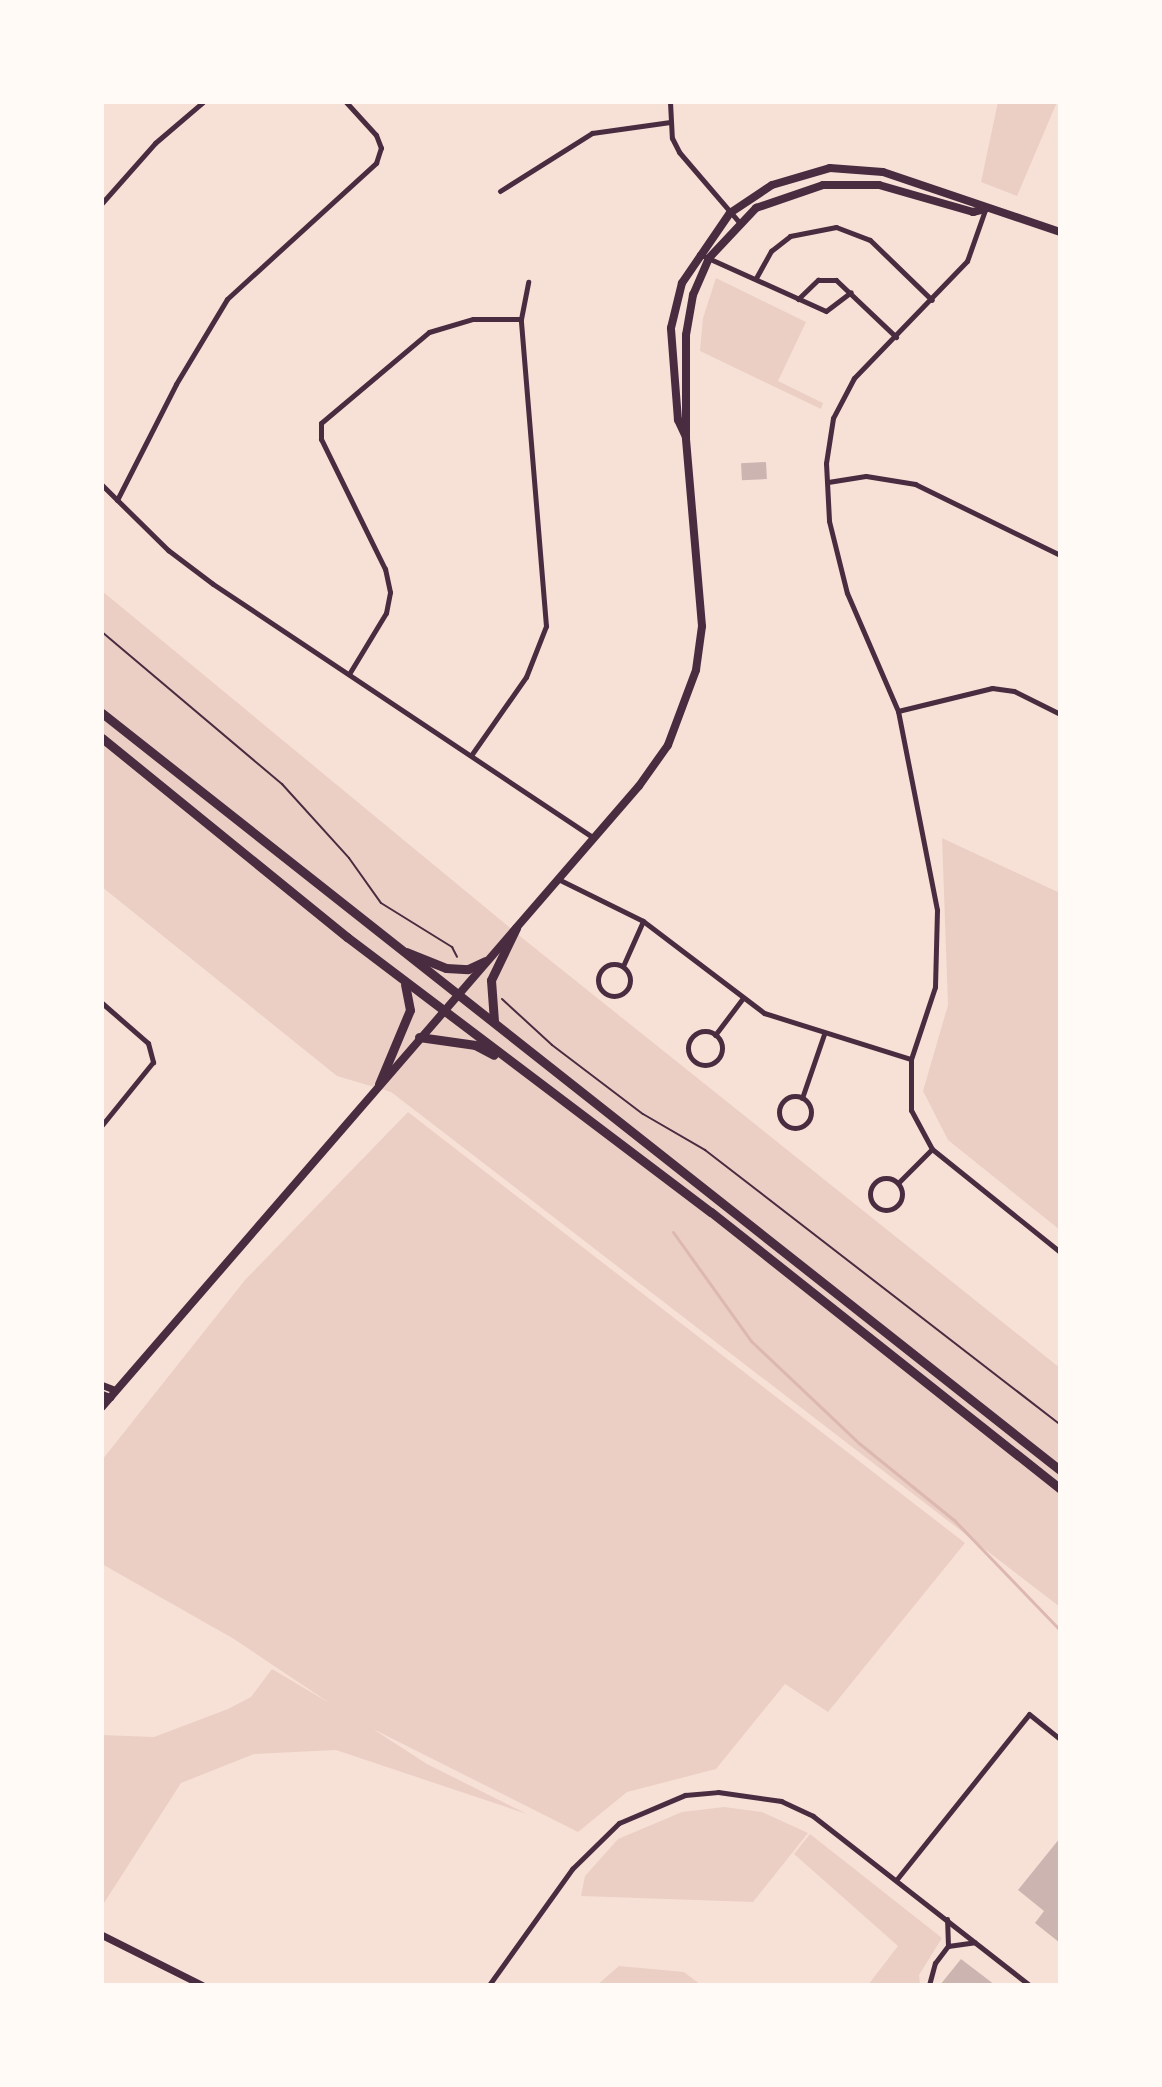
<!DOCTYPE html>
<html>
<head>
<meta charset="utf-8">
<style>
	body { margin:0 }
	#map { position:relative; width:1162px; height:2087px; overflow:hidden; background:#f7e1d7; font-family:Commissioner,sans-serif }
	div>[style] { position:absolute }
	.green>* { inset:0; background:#ebcfc5 }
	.stream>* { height:3px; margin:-1.5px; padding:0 1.5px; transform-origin:1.5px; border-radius:1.5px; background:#dcb8b0 }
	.building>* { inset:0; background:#ccb4b1; transform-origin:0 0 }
	.path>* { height:2px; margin:-1px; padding:0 1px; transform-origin:1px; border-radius:1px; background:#4a2c40 }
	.minor>* { height:5px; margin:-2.5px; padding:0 2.5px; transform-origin:2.5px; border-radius:2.5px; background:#4a2c40 }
	.minor>.ring { margin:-2.5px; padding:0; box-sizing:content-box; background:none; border:5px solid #4a2c40; border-radius:50% }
	.tertiary>* { height:7px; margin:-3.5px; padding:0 3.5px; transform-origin:3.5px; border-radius:3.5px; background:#4a2c40 }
	.secondary>* { height:8px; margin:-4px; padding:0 4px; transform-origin:4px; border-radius:4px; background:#4a2c40 }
	.primary>* { height:9px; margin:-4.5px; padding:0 4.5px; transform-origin:4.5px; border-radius:4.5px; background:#4a2c40 }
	span { translate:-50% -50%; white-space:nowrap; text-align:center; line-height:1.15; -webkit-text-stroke:7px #fffaf5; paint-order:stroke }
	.frame { position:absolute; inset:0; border:104px solid #fffaf5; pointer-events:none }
</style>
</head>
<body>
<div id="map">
	<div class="green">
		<i style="clip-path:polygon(998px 102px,1057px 102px,1017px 196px,981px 182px)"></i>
		<i style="clip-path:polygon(716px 278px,806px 322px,778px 381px,823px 403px,821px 409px,700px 351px,703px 318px)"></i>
		<i style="clip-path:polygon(102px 591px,526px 941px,1060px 1368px,1060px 1607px,391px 1092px,337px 1076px,102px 887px)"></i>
		<i style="clip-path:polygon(942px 838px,1060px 893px,1060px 1230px,948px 1140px,923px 1091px,948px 1005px)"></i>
		<i style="clip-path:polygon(408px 1112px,965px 1543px,828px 1712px,785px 1684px,716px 1769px,627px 1792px,578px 1832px,373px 1729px,427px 1764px,527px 1814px,336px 1750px,254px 1754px,181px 1783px,104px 1903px,102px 1735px,154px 1737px,228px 1709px,251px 1697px,272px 1669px,331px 1704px,234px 1639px,102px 1564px,102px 1460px,245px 1280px)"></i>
		<i style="clip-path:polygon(724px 1807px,762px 1812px,808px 1833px,753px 1902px,581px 1896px,585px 1876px,618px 1839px,682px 1812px)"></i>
		<i style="clip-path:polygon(810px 1834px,942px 1938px,919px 1975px,920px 1985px,868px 1985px,898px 1946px,794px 1854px)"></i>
		<i style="clip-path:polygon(619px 1966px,684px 1972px,701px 1985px,597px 1985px)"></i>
	</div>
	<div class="stream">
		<i style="left:673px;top:1232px;width:134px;rotate:54.4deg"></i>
		<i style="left:751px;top:1341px;width:150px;rotate:43.4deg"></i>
		<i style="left:860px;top:1444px;width:122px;rotate:39deg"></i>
		<i style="left:955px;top:1521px;width:151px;rotate:46.1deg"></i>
	</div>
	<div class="building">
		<i style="left:766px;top:462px;width:17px;height:25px;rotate:87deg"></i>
		<i style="clip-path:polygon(1060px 1838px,1060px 1943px,1035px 1923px,1044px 1911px,1018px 1890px)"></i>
		<i style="clip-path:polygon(961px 1959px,995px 1985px,940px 1985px)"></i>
	</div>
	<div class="path">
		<i style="left:102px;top:632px;width:236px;rotate:40.2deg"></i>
		<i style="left:282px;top:784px;width:100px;rotate:47.8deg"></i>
		<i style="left:349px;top:858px;width:55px;rotate:54.6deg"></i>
		<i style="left:381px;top:903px;width:84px;rotate:31.8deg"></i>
		<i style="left:452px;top:947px;width:11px;rotate:63deg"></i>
		<i style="left:502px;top:999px;width:68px;rotate:42.6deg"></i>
		<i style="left:552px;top:1045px;width:114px;rotate:37.2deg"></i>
		<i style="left:643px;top:1114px;width:72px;rotate:30.1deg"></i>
		<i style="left:705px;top:1150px;width:448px;rotate:37.7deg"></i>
	</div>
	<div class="minor">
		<i style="left:670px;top:102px;width:36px;rotate:87deg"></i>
		<i style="left:672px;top:138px;width:16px;rotate:63deg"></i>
		<i style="left:679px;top:152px;width:92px;rotate:49.4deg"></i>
		<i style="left:500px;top:191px;width:109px;rotate:-32.2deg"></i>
		<i style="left:592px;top:133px;width:79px;rotate:-8deg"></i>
		<i style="left:102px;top:203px;width:80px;rotate:-48.5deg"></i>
		<i style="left:155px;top:143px;width:63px;rotate:-40.5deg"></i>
		<i style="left:985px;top:210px;width:54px;rotate:109.4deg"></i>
		<i style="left:967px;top:261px;width:163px;rotate:134deg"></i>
		<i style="left:854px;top:378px;width:45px;rotate:117.7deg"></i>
		<i style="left:833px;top:418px;width:46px;rotate:98.8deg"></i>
		<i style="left:826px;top:463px;width:58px;rotate:87deg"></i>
		<i style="left:829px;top:521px;width:74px;rotate:76deg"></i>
		<i style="left:847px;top:593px;width:129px;rotate:66.6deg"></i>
		<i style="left:898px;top:711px;width:203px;rotate:78.9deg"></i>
		<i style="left:937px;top:910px;width:77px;rotate:91.5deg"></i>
		<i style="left:935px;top:987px;width:76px;rotate:108.4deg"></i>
		<i style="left:911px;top:1059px;width:51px;rotate:90deg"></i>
		<i style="left:911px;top:1110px;width:44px;rotate:61.7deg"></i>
		<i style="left:932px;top:1149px;width:164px;rotate:38.8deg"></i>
		<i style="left:699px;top:254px;width:139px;rotate:24.2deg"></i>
		<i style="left:826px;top:311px;width:31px;rotate:-37deg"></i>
		<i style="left:756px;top:278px;width:31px;rotate:-61deg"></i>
		<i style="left:771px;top:251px;width:24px;rotate:-38deg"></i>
		<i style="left:790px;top:236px;width:47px;rotate:-11.1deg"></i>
		<i style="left:836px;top:227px;width:36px;rotate:21deg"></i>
		<i style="left:870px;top:240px;width:86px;rotate:44.1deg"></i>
		<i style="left:798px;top:299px;width:28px;rotate:-44deg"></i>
		<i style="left:818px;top:280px;width:18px"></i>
		<i style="left:836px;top:280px;width:83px;rotate:43.5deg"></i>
		<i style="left:828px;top:482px;width:38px;rotate:-9deg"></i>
		<i style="left:866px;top:476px;width:50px;rotate:9.3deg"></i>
		<i style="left:915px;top:484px;width:161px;rotate:26.1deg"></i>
		<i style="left:102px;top:485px;width:93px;rotate:44.6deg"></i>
		<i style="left:168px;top:550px;width:56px;rotate:37.1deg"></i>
		<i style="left:213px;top:584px;width:458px;rotate:33.7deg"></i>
		<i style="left:117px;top:500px;width:130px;rotate:-63deg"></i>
		<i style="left:176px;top:384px;width:99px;rotate:-59deg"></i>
		<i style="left:227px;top:299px;width:202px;rotate:-42.4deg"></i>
		<i style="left:376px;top:163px;width:16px;rotate:-72deg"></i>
		<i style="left:381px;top:148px;width:14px;rotate:-111deg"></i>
		<i style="left:376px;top:135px;width:45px;rotate:-132.3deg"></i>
		<i style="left:349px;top:674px;width:71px;rotate:-58.8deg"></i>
		<i style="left:386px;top:613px;width:21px;rotate:-79deg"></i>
		<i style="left:390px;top:592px;width:24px;rotate:-102deg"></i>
		<i style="left:385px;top:569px;width:145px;rotate:-116.2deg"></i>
		<i style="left:321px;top:439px;width:16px;rotate:-90deg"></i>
		<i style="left:321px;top:423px;width:141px;rotate:-40.1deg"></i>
		<i style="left:429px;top:332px;width:46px;rotate:-16.5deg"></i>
		<i style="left:473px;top:319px;width:48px"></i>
		<i style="left:898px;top:711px;width:97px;rotate:-13.7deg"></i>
		<i style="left:992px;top:688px;width:22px;rotate:8deg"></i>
		<i style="left:1014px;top:691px;width:51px;rotate:26.6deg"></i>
		<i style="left:472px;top:754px;width:94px;rotate:-55deg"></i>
		<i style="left:526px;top:677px;width:55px;rotate:-68.6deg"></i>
		<i style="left:546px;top:626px;width:308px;rotate:-94.7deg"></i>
		<i style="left:521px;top:319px;width:38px;rotate:-79deg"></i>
		<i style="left:558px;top:879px;width:95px;rotate:26.3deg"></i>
		<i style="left:643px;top:921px;width:152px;rotate:37.2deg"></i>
		<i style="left:764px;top:1013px;width:154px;rotate:17.4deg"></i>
		<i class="ring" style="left:598px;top:964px;width:27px;height:27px"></i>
		<i style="left:623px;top:966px;width:49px;rotate:-66deg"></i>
		<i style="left:102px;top:1003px;width:61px;rotate:41deg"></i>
		<i style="left:148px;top:1043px;width:20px;rotate:75deg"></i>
		<i style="left:153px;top:1062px;width:81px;rotate:129deg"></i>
		<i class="ring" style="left:688px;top:1031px;width:29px;height:29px"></i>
		<i style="left:715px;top:1035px;width:46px;rotate:-52.9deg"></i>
		<i class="ring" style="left:779px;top:1096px;width:27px;height:27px"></i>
		<i style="left:802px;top:1098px;width:68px;rotate:-71deg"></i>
		<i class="ring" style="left:870px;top:1178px;width:27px;height:27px"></i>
		<i style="left:898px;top:1183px;width:48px;rotate:-45deg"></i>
		<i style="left:897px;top:1879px;width:211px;rotate:-51.3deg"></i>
		<i style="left:1029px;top:1714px;width:40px;rotate:39deg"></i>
		<i style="left:948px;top:1946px;width:27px;rotate:-8deg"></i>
		<i style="left:489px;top:1985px;width:143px;rotate:-54.4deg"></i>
		<i style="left:572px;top:1869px;width:66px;rotate:-44.4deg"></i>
		<i style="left:619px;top:1823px;width:72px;rotate:-23deg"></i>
		<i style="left:685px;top:1795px;width:33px;rotate:-5deg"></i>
		<i style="left:718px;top:1792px;width:64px;rotate:8.1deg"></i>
		<i style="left:781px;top:1801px;width:35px;rotate:25deg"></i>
		<i style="left:813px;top:1816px;width:274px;rotate:38deg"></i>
		<i style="left:929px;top:1985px;width:23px;rotate:-75deg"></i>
		<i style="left:935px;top:1963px;width:21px;rotate:-53deg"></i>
		<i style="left:948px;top:1946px;width:27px;rotate:-92deg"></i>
	</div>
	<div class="tertiary">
		<i style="left:102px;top:1385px;width:14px;rotate:21deg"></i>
		<i style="left:102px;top:1394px;width:9px;rotate:21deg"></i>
		<i style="left:102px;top:1935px;width:112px;rotate:26.6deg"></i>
	</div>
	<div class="secondary">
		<i style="left:686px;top:437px;width:19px;rotate:-115deg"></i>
		<i style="left:678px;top:420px;width:92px;rotate:-94.4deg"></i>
		<i style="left:671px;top:328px;width:46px;rotate:-76.3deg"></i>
		<i style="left:682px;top:283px;width:85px;rotate:-55.6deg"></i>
		<i style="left:730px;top:213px;width:50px;rotate:-33.7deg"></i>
		<i style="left:772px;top:185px;width:60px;rotate:-16.3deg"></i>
		<i style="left:830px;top:168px;width:53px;rotate:4.3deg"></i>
		<i style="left:883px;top:172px;width:187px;rotate:18.7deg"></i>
		<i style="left:102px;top:1407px;width:821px;rotate:-49.15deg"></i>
		<i style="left:639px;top:786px;width:50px;rotate:-54.7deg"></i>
		<i style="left:668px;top:745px;width:80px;rotate:-69.5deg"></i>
		<i style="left:696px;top:670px;width:44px;rotate:-82.2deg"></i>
		<i style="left:702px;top:626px;width:189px;rotate:-94.9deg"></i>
		<i style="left:686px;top:438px;width:103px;rotate:-90deg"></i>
		<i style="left:686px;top:335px;width:41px;rotate:-80.1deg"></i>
		<i style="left:693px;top:295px;width:40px;rotate:-66.6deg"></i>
		<i style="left:709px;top:258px;width:69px;rotate:-46.8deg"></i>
		<i style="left:756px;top:208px;width:71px;rotate:-18.9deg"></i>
		<i style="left:823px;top:185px;width:56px"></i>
		<i style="left:879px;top:185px;width:98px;rotate:16deg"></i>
		<i style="left:973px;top:212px;width:12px;rotate:-14deg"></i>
	</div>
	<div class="primary">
		<i style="left:102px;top:713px;width:1221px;rotate:38.32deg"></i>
		<i style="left:102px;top:738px;width:316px;rotate:39.1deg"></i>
		<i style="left:347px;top:937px;width:456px;rotate:37.1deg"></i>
		<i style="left:711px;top:1212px;width:446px;rotate:38.4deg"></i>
		<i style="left:406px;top:952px;width:43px;rotate:21.8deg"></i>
		<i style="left:446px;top:968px;width:22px;rotate:3deg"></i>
		<i style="left:468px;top:969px;width:19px;rotate:-25deg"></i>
		<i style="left:494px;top:1021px;width:41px;rotate:-94.2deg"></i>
		<i style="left:491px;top:980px;width:58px;rotate:-64.3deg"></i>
		<i style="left:419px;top:1037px;width:57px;rotate:8.1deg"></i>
		<i style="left:475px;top:1045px;width:21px;rotate:28deg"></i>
		<i style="left:379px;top:1084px;width:80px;rotate:-67.3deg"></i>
		<i style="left:410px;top:1010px;width:26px;rotate:-101deg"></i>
	</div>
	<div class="frame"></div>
</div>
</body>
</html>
